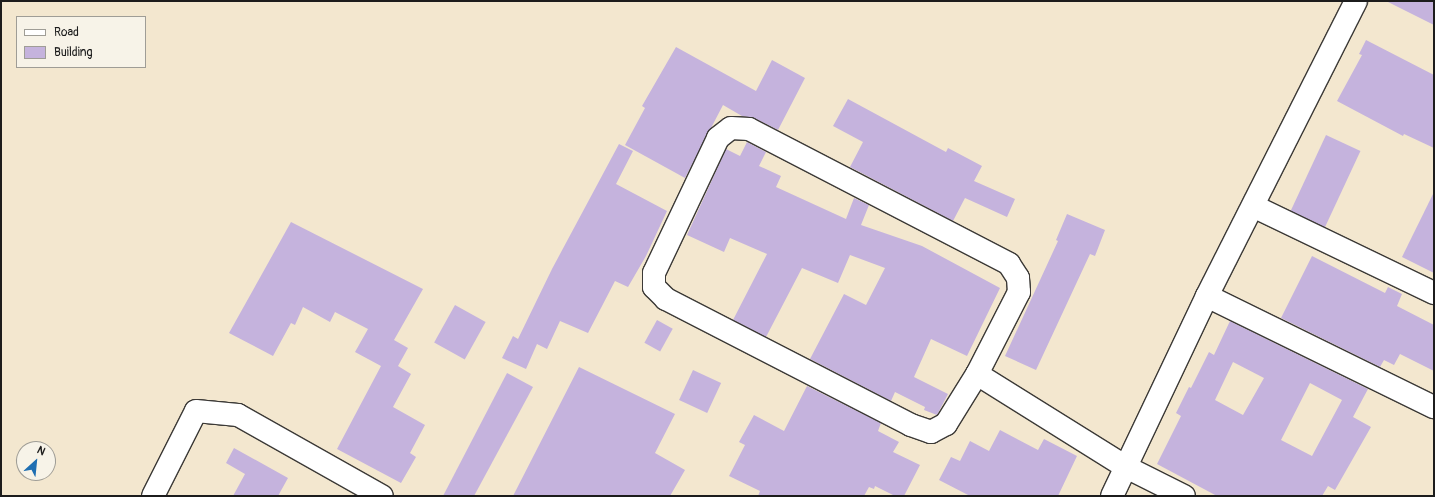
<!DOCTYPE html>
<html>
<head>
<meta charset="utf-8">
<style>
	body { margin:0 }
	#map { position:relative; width:1435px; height:497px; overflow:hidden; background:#f3e7cf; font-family:Pangolin,sans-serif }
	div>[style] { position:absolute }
	.building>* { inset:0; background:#c5b3dd; transform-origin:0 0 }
	.roads { filter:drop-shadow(1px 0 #3c3a37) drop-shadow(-1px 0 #3c3a37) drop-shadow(0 1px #3c3a37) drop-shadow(0 -1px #3c3a37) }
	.street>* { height:22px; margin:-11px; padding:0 11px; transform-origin:11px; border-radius:11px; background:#fff }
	span { translate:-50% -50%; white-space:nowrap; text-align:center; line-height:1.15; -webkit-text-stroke:3px #f7f3e8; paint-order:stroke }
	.frame { position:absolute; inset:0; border:2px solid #1c1c1c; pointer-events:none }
	.legend { position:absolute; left:16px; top:16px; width:130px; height:52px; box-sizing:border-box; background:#f7f3e8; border:1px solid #9f9d96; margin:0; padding:5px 7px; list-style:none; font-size:12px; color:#1c1c1c }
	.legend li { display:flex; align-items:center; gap:8px; height:20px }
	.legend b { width:20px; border:1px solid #9f9d96 }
	.north { position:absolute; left:16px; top:441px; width:40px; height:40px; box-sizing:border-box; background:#f7f3e8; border:1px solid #9f9d96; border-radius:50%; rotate:27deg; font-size:11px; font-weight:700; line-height:16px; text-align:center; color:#1c1c1c }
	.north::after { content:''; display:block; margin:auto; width:14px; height:18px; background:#1f6fb2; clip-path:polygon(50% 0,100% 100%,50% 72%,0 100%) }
</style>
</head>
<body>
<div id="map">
	<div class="building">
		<i style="clip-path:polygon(1386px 1px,1434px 1px,1434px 25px)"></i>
		<i style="clip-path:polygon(1366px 40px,1434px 75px,1434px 148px,1404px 134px,1403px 136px,1337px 101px,1362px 55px,1359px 54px)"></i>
		<i style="clip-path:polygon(676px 47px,756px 91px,772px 60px,805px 78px,778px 130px,754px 118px,742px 116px,723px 105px,685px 178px,625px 145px,645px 108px,642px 106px)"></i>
		<i style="clip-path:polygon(848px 99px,946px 152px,948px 148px,982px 166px,974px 181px,1015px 199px,1007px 217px,965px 198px,953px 221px,850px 167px,863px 142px,833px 126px)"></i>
		<i style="left:1326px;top:135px;width:38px;height:84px;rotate:25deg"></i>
		<i style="clip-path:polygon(747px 142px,766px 152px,759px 166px,781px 176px,776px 187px,846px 219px,854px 198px,869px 205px,861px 225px,922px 246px,1000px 288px,967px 356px,931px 339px,914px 377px,948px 394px,937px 415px,924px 410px,925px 407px,895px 392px,891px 401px,810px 359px,844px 294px,866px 305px,885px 268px,850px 255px,838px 283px,802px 268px,766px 337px,733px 320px,767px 254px,730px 238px,724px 252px,687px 235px,726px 149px,740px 156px)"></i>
		<i style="clip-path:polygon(619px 144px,633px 151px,616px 184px,667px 211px,646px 256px,628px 287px,615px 281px,588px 333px,560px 321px,547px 349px,537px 344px,526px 369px,502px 358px,513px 336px,518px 339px,552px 269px)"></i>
		<i style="clip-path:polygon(1434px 192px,1434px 273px,1402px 257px)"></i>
		<i style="clip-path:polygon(1067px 214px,1105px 230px,1095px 256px,1090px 254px,1036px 370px,1005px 356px,1058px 241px,1056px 240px)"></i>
		<i style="clip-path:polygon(291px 222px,423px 289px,394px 340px,408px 348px,398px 366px,411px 374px,393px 407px,425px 425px,410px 453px,416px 457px,401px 483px,337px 449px,381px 366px,355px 352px,368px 329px,335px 312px,330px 322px,303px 307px,295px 325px,291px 323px,273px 356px,229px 333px)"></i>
		<i style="clip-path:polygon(1312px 256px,1385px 293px,1388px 287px,1402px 294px,1397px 306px,1434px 325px,1434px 371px,1400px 354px,1394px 365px,1384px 360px,1380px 367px,1281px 318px)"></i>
		<i style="left:455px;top:305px;width:35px;height:43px;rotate:29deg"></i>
		<i style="left:657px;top:320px;width:18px;height:26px;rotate:29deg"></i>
		<i style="clip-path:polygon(evenodd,1230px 321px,1368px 389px,1353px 417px,1371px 427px,1335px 490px,1328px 486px,1322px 496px,1217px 496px,1157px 464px,1181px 416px,1176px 413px,1189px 387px,1191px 388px,1209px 352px,1214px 355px,1230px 321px,1233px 362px,1264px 378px,1243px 415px,1215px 400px,1233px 362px,1230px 321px,1310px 383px,1342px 400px,1312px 456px,1281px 440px,1310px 383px)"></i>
		<i style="clip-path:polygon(579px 367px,675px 414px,655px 453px,685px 470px,670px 496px,513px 496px)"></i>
		<i style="left:693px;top:370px;width:31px;height:33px;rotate:25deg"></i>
		<i style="clip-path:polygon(507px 373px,533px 387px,474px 496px,443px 496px)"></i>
		<i style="clip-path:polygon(807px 386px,881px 423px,878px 431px,899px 442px,893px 452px,920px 465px,904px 496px,895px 496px,875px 486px,874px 489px,869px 487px,864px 496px,758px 496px,760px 491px,729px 476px,745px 445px,739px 442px,754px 415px,784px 431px)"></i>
		<i style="clip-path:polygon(1000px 430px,1038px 450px,1044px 439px,1077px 456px,1058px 496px,970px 496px,939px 480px,951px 457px,960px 461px,970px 441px,989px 451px)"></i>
		<i style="clip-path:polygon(234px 448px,288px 478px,278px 496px,233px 496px,245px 474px,226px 463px)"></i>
	</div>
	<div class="roads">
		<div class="street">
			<i style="left:731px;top:128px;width:18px;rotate:3deg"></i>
			<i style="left:749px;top:129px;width:293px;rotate:27.4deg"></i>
			<i style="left:1009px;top:264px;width:17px;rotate:57deg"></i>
			<i style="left:1018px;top:278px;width:14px;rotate:86deg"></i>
			<i style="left:1019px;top:292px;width:92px;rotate:117.1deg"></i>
			<i style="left:977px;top:374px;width:59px;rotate:121.8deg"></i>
			<i style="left:946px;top:424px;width:17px;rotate:152deg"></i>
			<i style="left:931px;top:432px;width:21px;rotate:-161deg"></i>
			<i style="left:911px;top:425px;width:276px;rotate:-152.8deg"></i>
			<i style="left:666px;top:299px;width:17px;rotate:-135deg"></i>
			<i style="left:654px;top:287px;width:14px;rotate:-90deg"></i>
			<i style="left:654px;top:273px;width:149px;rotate:-64.6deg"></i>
			<i style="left:718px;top:138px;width:16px;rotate:-38deg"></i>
			<i style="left:1253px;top:206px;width:201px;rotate:25.7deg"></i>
			<i style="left:1207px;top:296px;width:253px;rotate:26.1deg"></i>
			<i style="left:977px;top:374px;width:173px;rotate:32deg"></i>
			<i style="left:1124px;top:466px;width:67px;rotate:26.6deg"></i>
			<i style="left:153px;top:496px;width:95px;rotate:-63.2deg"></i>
			<i style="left:196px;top:411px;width:42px;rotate:5.4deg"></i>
			<i style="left:238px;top:415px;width:165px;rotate:29.4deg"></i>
			<i style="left:1112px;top:496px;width:221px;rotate:-64.6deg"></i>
			<i style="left:1207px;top:296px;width:330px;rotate:-63.2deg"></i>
		</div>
	</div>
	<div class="frame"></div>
	<ul class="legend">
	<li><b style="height:5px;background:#fff"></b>Road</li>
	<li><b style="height:11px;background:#c5b3dd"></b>Building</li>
	</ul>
	<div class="north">N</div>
</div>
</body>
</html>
